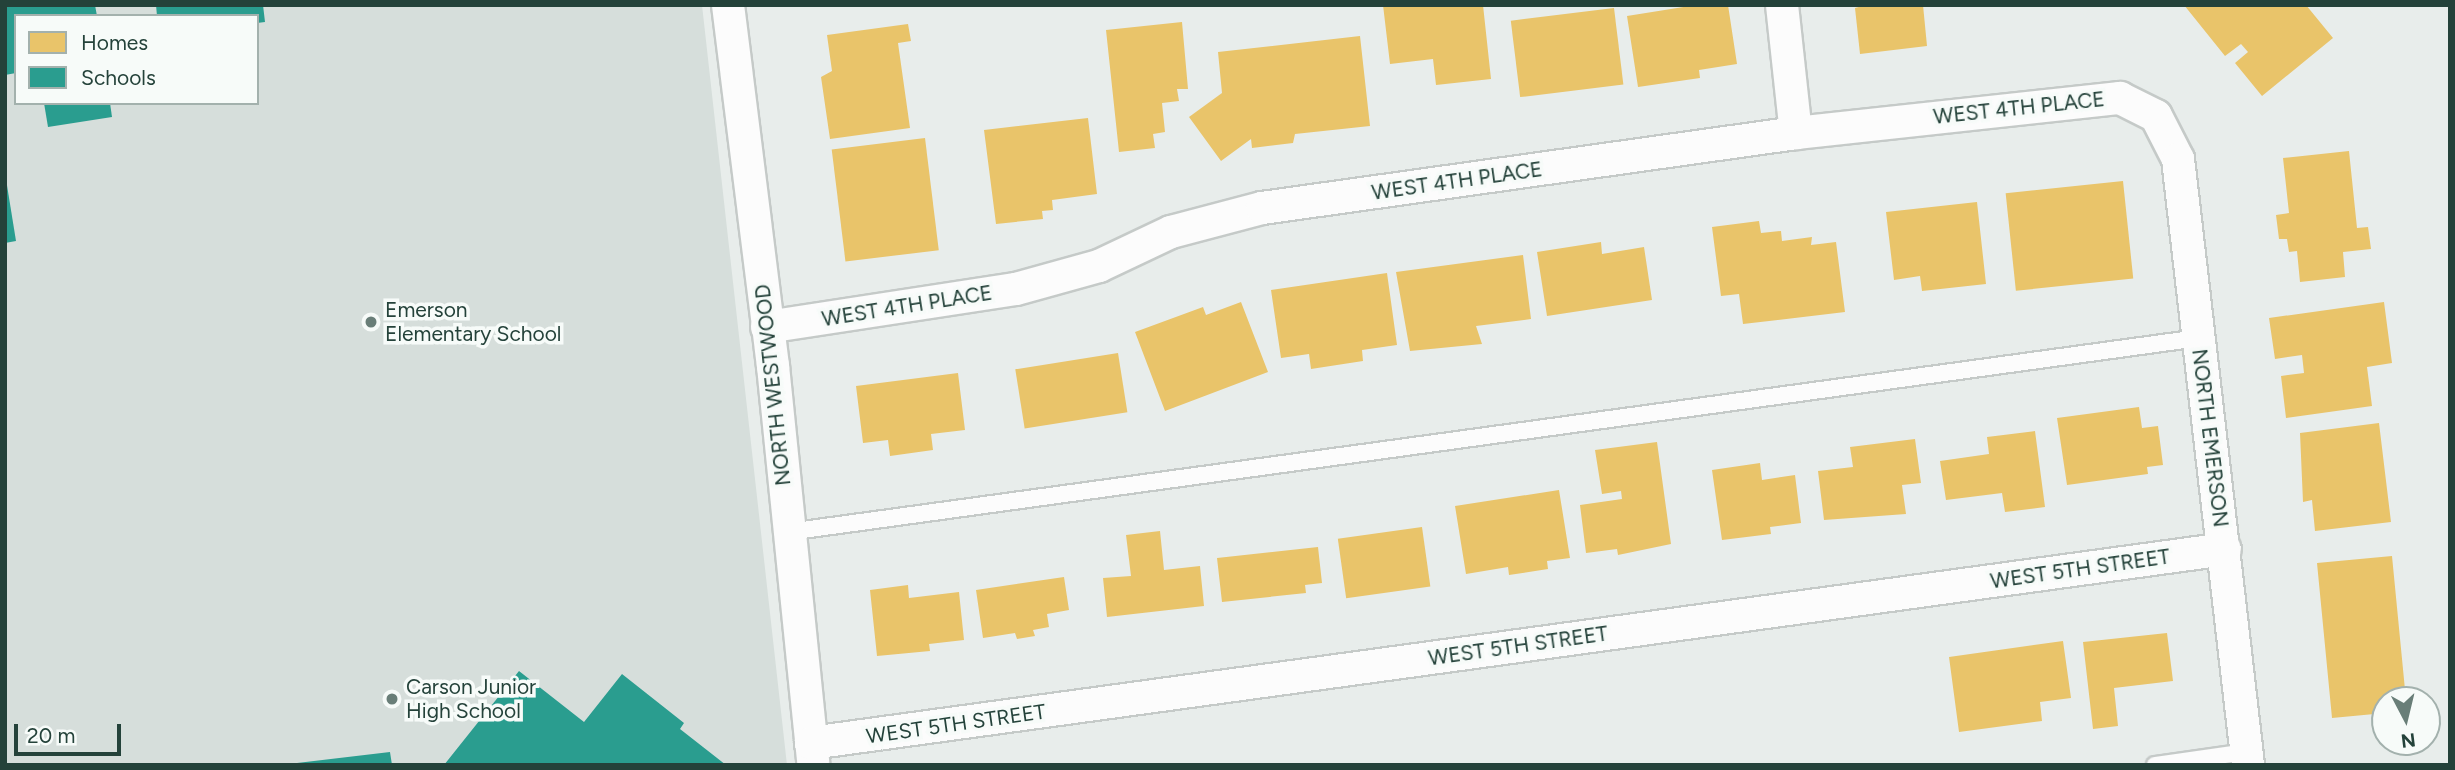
<!DOCTYPE html>
<html>
<head>
<meta charset="utf-8">
<style>
	body { margin:0 }
	#map { position:relative; width:2455px; height:770px; overflow:hidden; background:#e8edeb; font-family:Figtree,sans-serif }
	div>[style] { position:absolute }
	.built>* { inset:0; background:#d6dedb }
	.homes>* { inset:0; background:#e9c46a; transform-origin:0 0 }
	.schools>* { inset:0; background:#2a9d8f }
	.roads { filter:drop-shadow(2px 0 #c5cac8) drop-shadow(-2px 0 #c5cac8) drop-shadow(0 2px #c5cac8) drop-shadow(0 -2px #c5cac8) }
	.lane>* { height:16px; margin:-8px; padding:0 8px; transform-origin:8px; border-radius:8px; background:#fcfcfc }
	.street>* { height:32px; margin:-16px; padding:0 16px; transform-origin:16px; border-radius:16px; background:#fcfcfc }
	.dots>* { width:19px; height:19px; translate:-50% -50%; box-sizing:border-box; border:4px solid #f7fbf9; border-radius:50% }
	span { translate:-50% -50%; white-space:nowrap; text-align:center; line-height:1.15; -webkit-text-stroke:7px #f7fbf9; paint-order:stroke }
	.street-label { font-size:21px; color:#24423a }
	.poi-label { font-size:21px; color:#24423a }
	.left { translate:0 -50%; text-align:left }
	.frame { position:absolute; inset:0; border:7px solid #24423a; pointer-events:none }
	.legend { position:absolute; left:14px; top:14px; width:245px; height:91px; box-sizing:border-box; background:#f7fbf9; border:2px solid #a3b1ad; margin:0; padding:9px 12px; list-style:none; font-size:21px; color:#24423a }
	.legend li { display:flex; align-items:center; gap:14px; height:35px }
	.legend b { width:35px; border:2px solid #a3b1ad }
	.north { position:absolute; left:2371px; top:686px; width:70px; height:70px; box-sizing:border-box; background:#f7fbf9; border:2px solid #a3b1ad; border-radius:50%; rotate:173deg; font-size:19px; font-weight:700; line-height:28px; text-align:center; color:#24423a }
	.north::after { content:''; display:block; margin:auto; width:24px; height:32px; background:#697e78; clip-path:polygon(50% 0,100% 100%,50% 72%,0 100%) }
	.scale { position:absolute; left:14px; top:724px; width:107px; height:32px; box-sizing:border-box; border:4px solid #24423a; border-top:0; padding-left:9px; font-size:21px; line-height:24px; white-space:nowrap; color:#24423a; -webkit-text-stroke:5px #f7fbf9; paint-order:stroke }
</style>
</head>
<body>
<div id="map">
	<div class="built">
		<i style="clip-path:polygon(evenodd,5px 5px,702px 5px,787px 765px,5px 765px,5px 5px,16px 16px,257px 16px,257px 103px,16px 103px,16px 16px)"></i>
	</div>
	<div class="homes">
		<i style="clip-path:polygon(1383px 5px,1483px 5px,1491px 79px,1436px 85px,1433px 59px,1390px 64px)"></i>
		<i style="clip-path:polygon(1696px 5px,1728px 5px,1737px 64px,1699px 70px,1700px 78px,1638px 87px,1627px 16px)"></i>
		<i style="clip-path:polygon(1866px 5px,1923px 5px,1927px 46px,1860px 54px,1855px 8px)"></i>
		<i style="clip-path:polygon(2184px 5px,2306px 5px,2333px 38px,2262px 96px,2235px 63px,2248px 52px,2241px 44px,2225px 56px)"></i>
		<i style="left:1614px;top:8px;width:77px;height:104px;rotate:83deg"></i>
		<i style="clip-path:polygon(1182px 22px,1188px 89px,1177px 89px,1179px 101px,1162px 103px,1165px 132px,1153px 134px,1155px 148px,1119px 152px,1106px 30px)"></i>
		<i style="clip-path:polygon(908px 24px,911px 41px,898px 43px,910px 128px,830px 139px,821px 77px,832px 71px,827px 35px)"></i>
		<i style="clip-path:polygon(1360px 36px,1370px 126px,1295px 134px,1293px 143px,1252px 148px,1251px 139px,1221px 161px,1189px 117px,1222px 93px,1218px 52px)"></i>
		<i style="clip-path:polygon(1088px 118px,1097px 194px,1052px 200px,1053px 210px,1042px 211px,1043px 219px,996px 224px,984px 130px)"></i>
		<i style="left:925px;top:138px;width:113px;height:94px;rotate:83deg"></i>
		<i style="clip-path:polygon(2349px 151px,2357px 228px,2368px 227px,2371px 249px,2343px 252px,2345px 277px,2300px 282px,2297px 251px,2289px 252px,2287px 239px,2279px 239px,2276px 215px,2289px 213px,2283px 158px)"></i>
		<i style="left:2123px;top:181px;width:98px;height:118px;rotate:84deg"></i>
		<i style="clip-path:polygon(1977px 202px,1986px 284px,1922px 291px,1920px 276px,1894px 280px,1886px 212px)"></i>
		<i style="clip-path:polygon(1759px 221px,1761px 233px,1781px 231px,1782px 241px,1812px 237px,1811px 245px,1836px 242px,1845px 312px,1743px 324px,1739px 294px,1721px 296px,1712px 227px)"></i>
		<i style="clip-path:polygon(1601px 242px,1602px 254px,1644px 247px,1652px 300px,1547px 316px,1537px 252px)"></i>
		<i style="clip-path:polygon(1523px 255px,1531px 319px,1476px 326px,1482px 344px,1410px 351px,1396px 272px)"></i>
		<i style="clip-path:polygon(1387px 273px,1397px 345px,1362px 350px,1363px 361px,1311px 369px,1309px 354px,1281px 358px,1271px 290px)"></i>
		<i style="clip-path:polygon(1241px 302px,1268px 372px,1165px 411px,1135px 332px,1203px 307px,1206px 315px)"></i>
		<i style="clip-path:polygon(2384px 302px,2392px 363px,2367px 367px,2372px 406px,2286px 418px,2281px 376px,2304px 373px,2302px 355px,2275px 359px,2269px 318px)"></i>
		<i style="left:1118px;top:353px;width:60px;height:104px;rotate:81deg"></i>
		<i style="clip-path:polygon(958px 373px,965px 430px,931px 434px,933px 450px,890px 456px,888px 440px,863px 443px,856px 386px)"></i>
		<i style="clip-path:polygon(2139px 407px,2142px 428px,2158px 426px,2163px 465px,2147px 467px,2148px 474px,2067px 485px,2057px 418px)"></i>
		<i style="clip-path:polygon(2379px 423px,2391px 522px,2315px 531px,2312px 500px,2303px 502px,2300px 433px)"></i>
		<i style="clip-path:polygon(2035px 431px,2045px 507px,2005px 512px,2002px 493px,1946px 500px,1940px 461px,1989px 454px,1987px 437px)"></i>
		<i style="clip-path:polygon(1915px 439px,1921px 483px,1902px 485px,1906px 514px,1824px 520px,1818px 471px,1853px 467px,1850px 447px)"></i>
		<i style="clip-path:polygon(1657px 442px,1671px 544px,1618px 555px,1617px 549px,1586px 553px,1580px 505px,1622px 499px,1621px 491px,1602px 494px,1595px 450px)"></i>
		<i style="clip-path:polygon(1760px 463px,1762px 480px,1795px 475px,1801px 523px,1770px 527px,1771px 534px,1722px 540px,1712px 470px)"></i>
		<i style="clip-path:polygon(1559px 490px,1570px 558px,1547px 561px,1548px 569px,1509px 575px,1508px 567px,1466px 574px,1455px 506px)"></i>
		<i style="left:1422px;top:527px;width:60px;height:85px;rotate:82deg"></i>
		<i style="clip-path:polygon(1160px 531px,1164px 570px,1200px 566px,1204px 606px,1107px 617px,1103px 578px,1131px 576px,1126px 535px)"></i>
		<i style="clip-path:polygon(1318px 547px,1322px 583px,1305px 585px,1306px 593px,1222px 602px,1217px 558px)"></i>
		<i style="clip-path:polygon(2392px 556px,2406px 700px,2385px 700px,2385px 713px,2332px 718px,2317px 563px)"></i>
		<i style="clip-path:polygon(1064px 577px,1069px 610px,1047px 614px,1049px 627px,1033px 630px,1035px 636px,1017px 639px,1015px 633px,983px 638px,976px 590px)"></i>
		<i style="clip-path:polygon(908px 585px,909px 598px,959px 592px,964px 640px,929px 644px,930px 651px,877px 656px,870px 590px)"></i>
		<i style="clip-path:polygon(2167px 633px,2173px 681px,2114px 688px,2118px 726px,2093px 729px,2083px 642px)"></i>
		<i style="clip-path:polygon(2063px 641px,2071px 698px,2040px 702px,2042px 721px,1959px 732px,1949px 657px)"></i>
	</div>
	<div class="schools">
		<i style="clip-path:polygon(5px 5px,95px 5px,97px 16px,16px 16px,16px 73px,5px 75px)"></i>
		<i style="clip-path:polygon(156px 5px,263px 5px,265px 22px,257px 23px,257px 16px,157px 16px)"></i>
		<i style="clip-path:polygon(44px 103px,110px 103px,112px 117px,48px 127px)"></i>
		<i style="clip-path:polygon(5px 173px,16px 241px,5px 243px)"></i>
		<i style="clip-path:polygon(519px 671px,584px 722px,622px 674px,684px 723px,680px 729px,726px 765px,444px 765px)"></i>
		<i style="clip-path:polygon(390px 752px,392px 765px,297px 765px,297px 763px)"></i>
	</div>
	<div class="roads">
		<div class="lane">
			<i style="left:788px;top:532px;width:1423px;rotate:-7.83deg"></i>
			<i style="left:2155px;top:765px;width:92px;rotate:-8.1deg"></i>
		</div>
		<div class="street">
			<i style="left:728px;top:5px;width:364px;rotate:82.9deg"></i>
			<i style="left:773px;top:366px;width:398px;rotate:84.2deg"></i>
			<i style="left:1782px;top:5px;width:129px;rotate:83.8deg"></i>
			<i style="left:767px;top:327px;width:252px;rotate:-8.7deg"></i>
			<i style="left:1016px;top:289px;width:86px;rotate:-15.5deg"></i>
			<i style="left:1099px;top:266px;width:80px;rotate:-25.3deg"></i>
			<i style="left:1171px;top:232px;width:94px;rotate:-14.8deg"></i>
			<i style="left:1262px;top:208px;width:539px;rotate:-7.99deg"></i>
			<i style="left:1796px;top:133px;width:326px;rotate:-6.2deg"></i>
			<i style="left:2120px;top:98px;width:40px;rotate:26.6deg"></i>
			<i style="left:2156px;top:116px;width:48px;rotate:62.9deg"></i>
			<i style="left:2178px;top:159px;width:610px;rotate:83.41deg"></i>
			<i style="left:811px;top:743px;width:1427px;rotate:-7.81deg"></i>
		</div>
	</div>
	<div class="dots">
		<i style="left:371px;top:322px;background:#697e78"></i>
		<i style="left:392px;top:699px;background:#697e78"></i>
	</div>
	<div class="street-label">
		<span style="left:2019px;top:108px;rotate:-6deg">WEST 4TH PLACE</span>
		<span style="left:1457px;top:181px;rotate:-8deg">WEST 4TH PLACE</span>
		<span style="left:907px;top:306px;rotate:-9deg">WEST 4TH PLACE</span>
		<span style="left:773px;top:385px;rotate:-96deg">NORTH WESTWOOD</span>
		<span style="left:2210px;top:438px;rotate:83deg">NORTH EMERSON</span>
		<span style="left:2080px;top:569px;rotate:-8deg">WEST 5TH STREET</span>
		<span style="left:1518px;top:646px;rotate:-8deg">WEST 5TH STREET</span>
		<span style="left:956px;top:724px;rotate:-8deg">WEST 5TH STREET</span>
	</div>
	<div class="poi-label">
		<span class="left" style="left:385px;top:322px">Emerson<br>Elementary School</span>
		<span class="left" style="left:406px;top:699px">Carson Junior<br>High School</span>
	</div>
	<div class="frame"></div>
	<ul class="legend">
	<li><b style="height:19px;background:#e9c46a"></b>Homes</li>
	<li><b style="height:19px;background:#2a9d8f"></b>Schools</li>
	</ul>
	<div class="north">N</div>
	<div class="scale">20 m</div>
</div>
</body>
</html>
